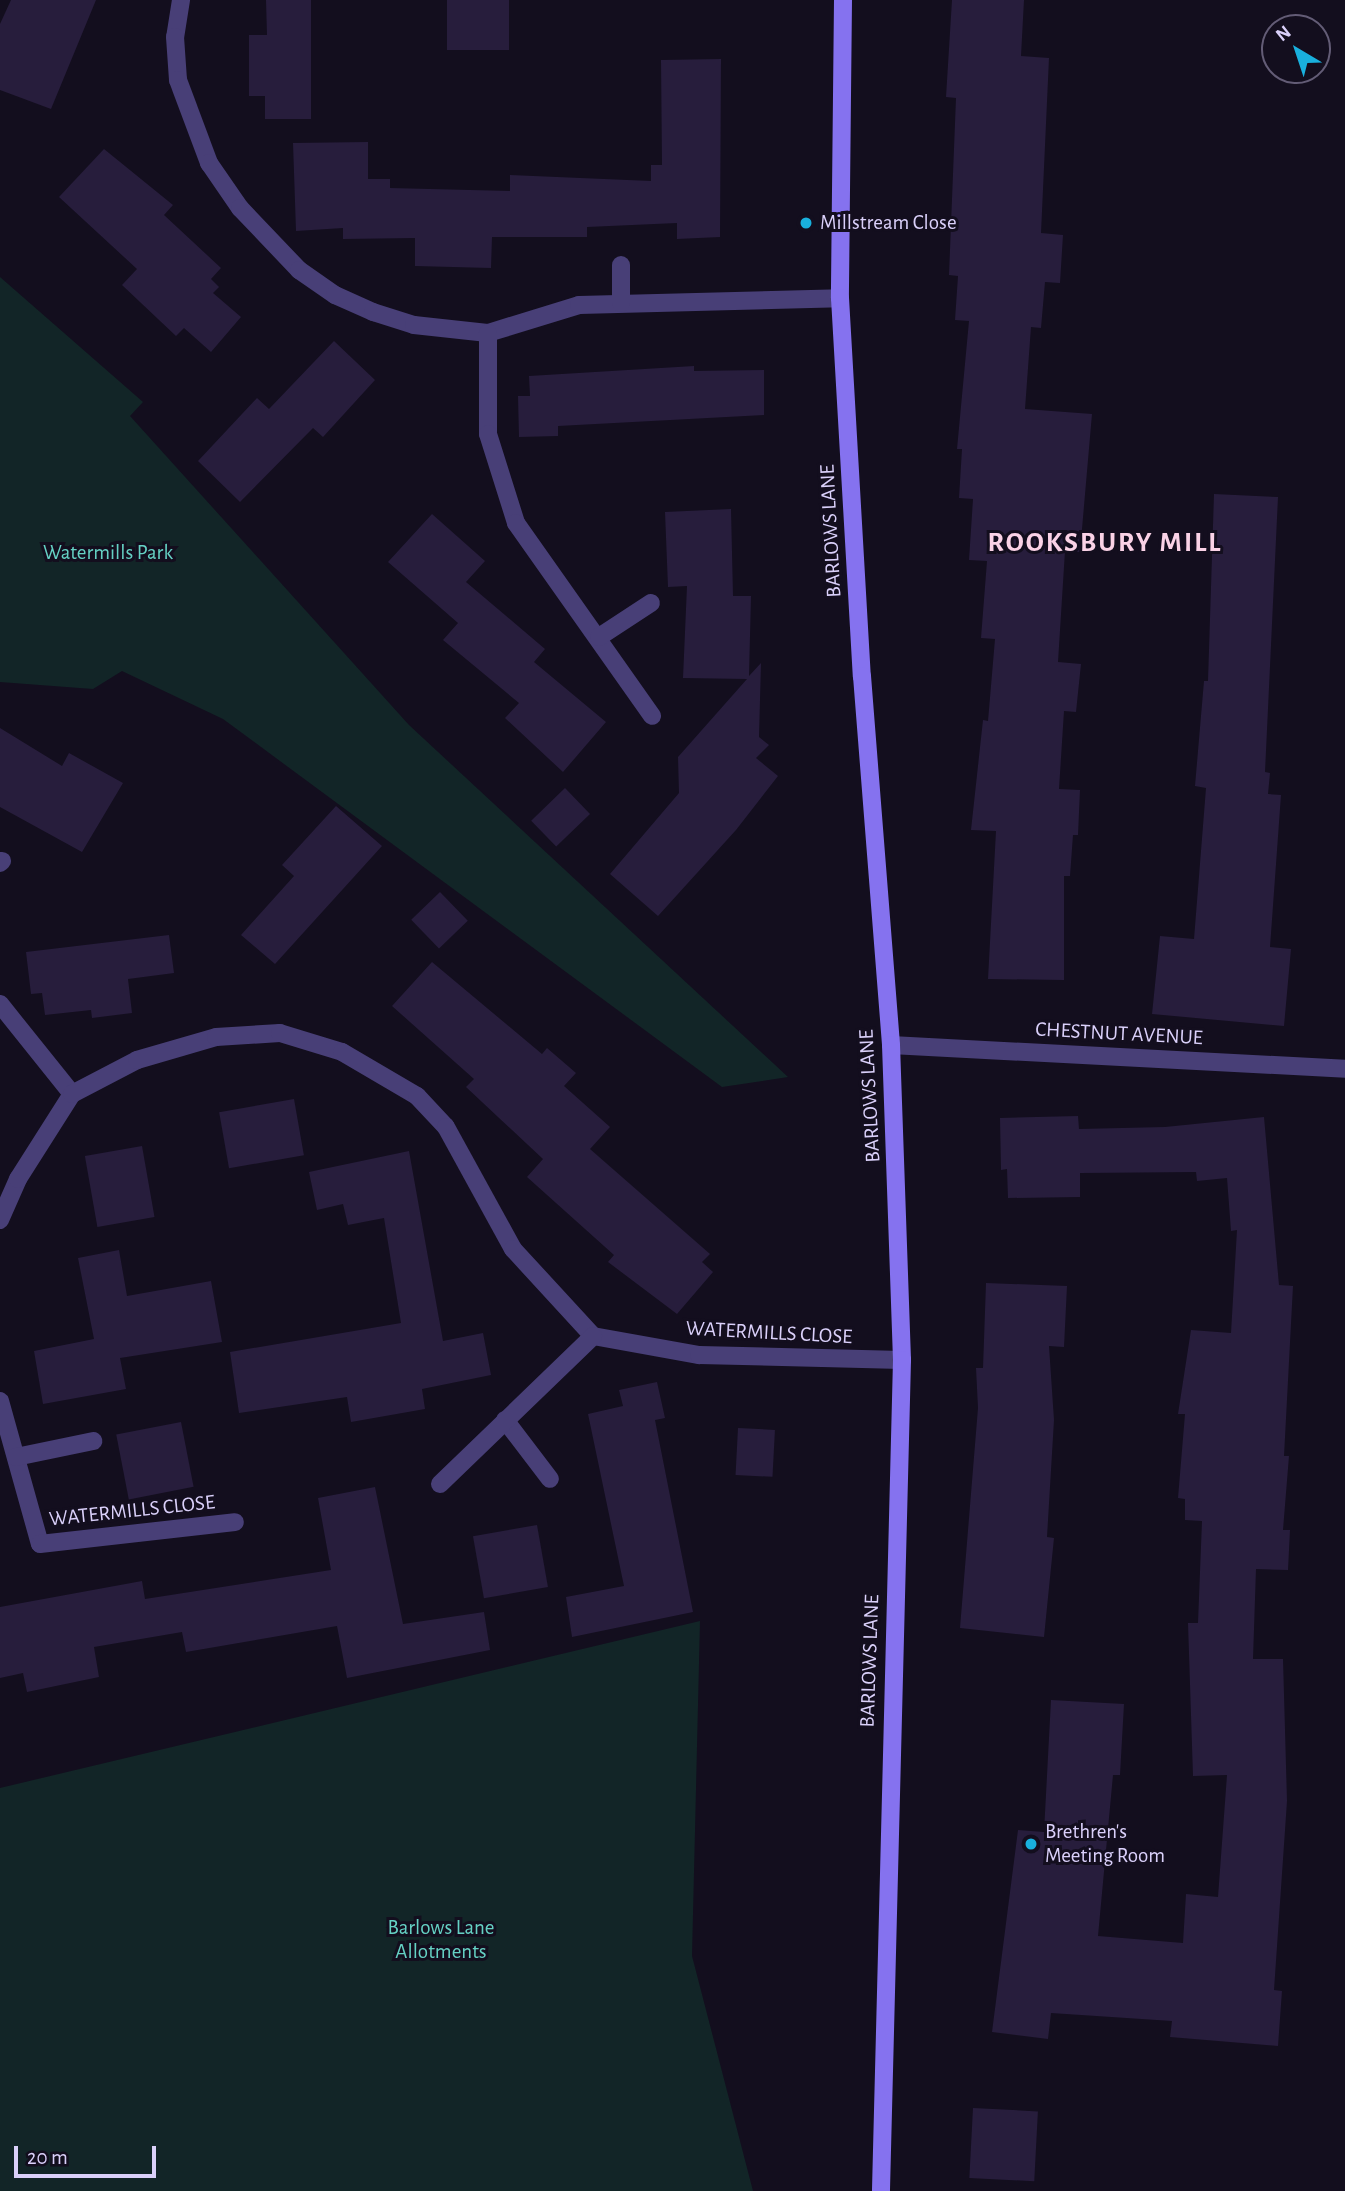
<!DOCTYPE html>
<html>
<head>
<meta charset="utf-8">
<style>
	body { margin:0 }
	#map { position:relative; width:1345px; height:2191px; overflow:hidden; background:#130e1e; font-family:"Alegreya Sans",sans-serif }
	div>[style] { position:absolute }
	.green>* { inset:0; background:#122527 }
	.building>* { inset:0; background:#271d3c; transform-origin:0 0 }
	.street>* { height:18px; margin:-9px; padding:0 9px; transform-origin:9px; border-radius:9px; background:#483f77 }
	.secondary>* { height:18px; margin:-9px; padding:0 9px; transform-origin:9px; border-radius:9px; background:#8572ef }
	.dots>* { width:19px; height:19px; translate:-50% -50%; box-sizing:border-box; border:4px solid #130e1e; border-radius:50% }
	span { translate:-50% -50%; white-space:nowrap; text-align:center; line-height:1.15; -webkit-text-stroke:6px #130e1e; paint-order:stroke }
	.poi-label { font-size:21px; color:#dad0fa }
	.left { translate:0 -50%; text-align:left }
	.street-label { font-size:21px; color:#dad0fa }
	.park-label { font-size:21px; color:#65d1c4 }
	.district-label { font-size:28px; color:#fad2e6; font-weight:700; letter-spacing:2px }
	.north { position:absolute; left:1261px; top:14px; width:70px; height:70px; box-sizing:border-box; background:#130e1e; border:2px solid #635c76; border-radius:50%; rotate:321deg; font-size:19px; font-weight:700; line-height:28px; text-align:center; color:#dad0fa }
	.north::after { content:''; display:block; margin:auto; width:24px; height:32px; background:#19b0dd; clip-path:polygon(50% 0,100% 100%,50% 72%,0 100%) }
	.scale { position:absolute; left:14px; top:2146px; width:142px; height:32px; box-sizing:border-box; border:4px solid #dad0fa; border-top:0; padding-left:9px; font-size:21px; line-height:24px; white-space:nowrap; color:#dad0fa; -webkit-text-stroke:5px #130e1e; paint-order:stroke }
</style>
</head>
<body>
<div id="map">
	<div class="green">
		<i style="clip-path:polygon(0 277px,143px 402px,130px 416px,409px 725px,788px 1077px,722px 1087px,223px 719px,122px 671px,93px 689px,0 682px)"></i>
		<i style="clip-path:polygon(700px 1621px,692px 1956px,753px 2191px,0 2191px,0 1788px)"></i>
	</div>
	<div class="building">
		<i style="clip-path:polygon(11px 0,96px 0,51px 109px,0 90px,0 24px)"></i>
		<i style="clip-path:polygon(266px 0,311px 0,311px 119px,265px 119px,265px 96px,249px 96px,249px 35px,267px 35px)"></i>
		<i style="left:447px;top:0;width:62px;height:50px"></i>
		<i style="clip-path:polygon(952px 0,1024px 0,1021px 56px,1049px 58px,1041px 233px,1063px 235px,1060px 283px,1045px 282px,1041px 328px,1031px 327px,1025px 409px,1092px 414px,1080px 552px,1065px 551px,1058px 662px,1081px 664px,1076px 712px,1064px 711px,1059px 789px,1080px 790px,1078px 835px,1073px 835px,1070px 876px,1064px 876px,1064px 980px,988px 979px,996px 831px,971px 830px,983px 720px,988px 721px,995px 639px,981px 638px,987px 561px,969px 560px,973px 499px,959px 498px,962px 449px,957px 449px,969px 321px,955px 320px,958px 276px,949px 275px,956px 98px,946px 97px)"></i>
		<i style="clip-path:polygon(721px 59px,720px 237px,677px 239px,677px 223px,587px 227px,587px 237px,492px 237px,491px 268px,415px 266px,415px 238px,343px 239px,343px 228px,296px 231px,293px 143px,368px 142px,368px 179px,390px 179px,390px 188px,510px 191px,510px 175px,651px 181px,651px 165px,662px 165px,661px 60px)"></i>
		<i style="clip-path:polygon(104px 149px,173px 205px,164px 215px,221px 268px,211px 279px,219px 287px,213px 293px,241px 317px,211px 352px,184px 328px,176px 336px,122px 285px,137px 269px,59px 197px)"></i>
		<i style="clip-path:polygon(334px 341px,375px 380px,323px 437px,313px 428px,240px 502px,198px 461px,257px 398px,269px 409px)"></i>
		<i style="clip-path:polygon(694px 366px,694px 371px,764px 370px,764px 415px,558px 426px,558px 436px,519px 437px,518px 396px,530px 396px,529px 376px)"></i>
		<i style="clip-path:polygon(1214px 494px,1278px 497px,1265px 772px,1270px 773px,1268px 794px,1281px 795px,1270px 947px,1291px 949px,1284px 1026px,1152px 1014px,1160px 936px,1194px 939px,1206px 788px,1195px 786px,1204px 681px,1208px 681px)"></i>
		<i style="clip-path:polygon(731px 509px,733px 596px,751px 596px,749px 676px,761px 663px,759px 737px,769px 745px,756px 758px,778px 776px,736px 830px,658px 916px,610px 874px,679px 793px,678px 757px,747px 679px,683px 678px,687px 586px,668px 587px,665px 512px)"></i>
		<i style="clip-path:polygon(432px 514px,485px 561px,466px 582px,545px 649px,534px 662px,606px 722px,563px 772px,505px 718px,519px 703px,443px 640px,458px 623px,388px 562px)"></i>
		<i style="clip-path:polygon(0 728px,62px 766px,69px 753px,123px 783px,82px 852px,0 807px)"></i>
		<i style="left:565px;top:788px;width:36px;height:47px;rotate:46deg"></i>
		<i style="clip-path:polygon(336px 806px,382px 846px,275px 964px,241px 935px,294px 876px,282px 865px)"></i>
		<i style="left:440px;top:892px;width:40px;height:40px;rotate:46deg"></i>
		<i style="clip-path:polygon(169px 935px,174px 973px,128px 979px,132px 1013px,92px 1018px,91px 1010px,45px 1015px,42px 993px,31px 994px,26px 952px)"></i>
		<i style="clip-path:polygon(432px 962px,542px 1054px,547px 1048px,576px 1073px,564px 1086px,610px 1127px,590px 1149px,710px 1254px,702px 1262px,713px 1272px,677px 1314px,608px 1262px,614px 1255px,527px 1177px,543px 1159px,466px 1087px,474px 1079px,392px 1006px)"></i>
		<i style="left:294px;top:1099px;width:57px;height:76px;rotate:80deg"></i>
		<i style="clip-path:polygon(1078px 1116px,1079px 1129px,1165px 1127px,1264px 1117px,1279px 1285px,1293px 1286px,1284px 1456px,1289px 1456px,1283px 1530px,1290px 1530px,1288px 1570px,1256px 1569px,1253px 1659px,1283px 1659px,1287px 1801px,1274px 1990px,1282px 1991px,1278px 2046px,1170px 2037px,1172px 2021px,1051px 2013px,1048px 2039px,992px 2032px,1018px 1830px,1044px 1832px,1051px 1700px,1124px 1704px,1120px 1775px,1113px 1775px,1098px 1936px,1183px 1943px,1186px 1894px,1218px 1897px,1227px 1775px,1193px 1776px,1188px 1623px,1198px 1623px,1202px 1521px,1185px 1520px,1185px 1499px,1178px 1498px,1185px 1414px,1178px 1414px,1191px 1330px,1231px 1333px,1237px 1230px,1231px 1231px,1227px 1178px,1197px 1181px,1196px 1172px,1080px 1173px,1080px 1197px,1008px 1198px,1007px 1169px,1001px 1170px,1000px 1118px)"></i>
		<i style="left:142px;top:1146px;width:72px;height:58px;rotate:80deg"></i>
		<i style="clip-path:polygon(409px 1151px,443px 1341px,483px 1333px,491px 1375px,422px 1389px,425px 1409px,351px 1422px,347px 1397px,239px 1413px,230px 1352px,401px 1323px,384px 1218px,348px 1225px,343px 1204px,317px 1210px,309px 1172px)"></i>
		<i style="clip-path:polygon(119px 1250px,127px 1296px,211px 1281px,222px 1342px,120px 1358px,126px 1389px,43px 1404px,34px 1351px,94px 1339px,78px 1258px)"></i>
		<i style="clip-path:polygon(986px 1283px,1067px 1286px,1064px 1347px,1049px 1346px,1054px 1420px,1047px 1537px,1054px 1538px,1044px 1637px,960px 1628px,978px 1408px,976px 1368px,983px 1368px)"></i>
		<i style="clip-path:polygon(657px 1382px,665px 1418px,655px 1420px,693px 1612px,572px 1637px,566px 1597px,624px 1586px,588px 1414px,623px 1406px,619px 1390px)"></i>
		<i style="left:181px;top:1422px;width:66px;height:66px;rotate:79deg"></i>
		<i style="left:738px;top:1428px;width:37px;height:47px;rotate:3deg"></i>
		<i style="clip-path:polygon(375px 1487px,403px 1624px,484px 1612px,490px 1650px,347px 1678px,337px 1626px,186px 1652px,182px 1632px,94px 1647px,99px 1677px,27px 1692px,23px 1673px,0 1678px,0 1607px,142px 1581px,145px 1599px,331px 1570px,318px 1498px)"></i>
		<i style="left:537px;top:1525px;width:63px;height:65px;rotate:80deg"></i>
		<i style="left:973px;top:2108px;width:65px;height:70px;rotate:3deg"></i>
	</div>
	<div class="street">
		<i style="left:181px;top:0;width:37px;rotate:99deg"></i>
		<i style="left:175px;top:37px;width:43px;rotate:86deg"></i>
		<i style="left:178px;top:80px;width:89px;rotate:69.5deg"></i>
		<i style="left:209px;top:163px;width:55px;rotate:55.4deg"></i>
		<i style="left:240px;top:208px;width:86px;rotate:46.4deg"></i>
		<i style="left:299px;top:270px;width:44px;rotate:34.8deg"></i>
		<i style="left:335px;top:295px;width:42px;rotate:24.1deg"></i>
		<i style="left:373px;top:312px;width:43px;rotate:17.6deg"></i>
		<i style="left:414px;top:325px;width:74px;rotate:6.2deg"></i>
		<i style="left:488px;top:333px;width:95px;rotate:-17.1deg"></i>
		<i style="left:579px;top:305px;width:261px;rotate:-1.5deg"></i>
		<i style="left:621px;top:303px;width:38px;rotate:-90deg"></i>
		<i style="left:488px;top:333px;width:101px;rotate:90deg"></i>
		<i style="left:488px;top:434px;width:93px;rotate:72.5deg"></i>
		<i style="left:516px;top:523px;width:236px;rotate:54.8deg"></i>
		<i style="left:599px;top:637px;width:62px;rotate:-33.2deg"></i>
		<i style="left:0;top:863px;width:3px;rotate:-45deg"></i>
		<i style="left:0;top:1004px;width:115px;rotate:51.3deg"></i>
		<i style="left:891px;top:1045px;width:455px;rotate:3deg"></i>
		<i style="left:0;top:1220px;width:45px;rotate:-66.3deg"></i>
		<i style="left:18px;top:1179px;width:101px;rotate:-57.6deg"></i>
		<i style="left:72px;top:1094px;width:73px;rotate:-27.6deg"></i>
		<i style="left:137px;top:1060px;width:82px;rotate:-16.2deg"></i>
		<i style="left:216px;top:1037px;width:64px;rotate:-3.6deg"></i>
		<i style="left:280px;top:1033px;width:65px;rotate:17deg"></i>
		<i style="left:342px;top:1052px;width:87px;rotate:30.4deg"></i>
		<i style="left:417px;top:1096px;width:42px;rotate:46.9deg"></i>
		<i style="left:446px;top:1127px;width:139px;rotate:61.2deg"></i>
		<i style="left:513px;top:1249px;width:118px;rotate:47.4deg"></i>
		<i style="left:593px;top:1336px;width:108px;rotate:10.2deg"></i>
		<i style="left:699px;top:1355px;width:203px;rotate:1.4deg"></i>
		<i style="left:0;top:1401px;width:148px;rotate:74.4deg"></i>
		<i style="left:40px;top:1544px;width:196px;rotate:-6.4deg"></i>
		<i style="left:505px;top:1420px;width:74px;rotate:52.7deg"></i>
		<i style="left:16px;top:1457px;width:79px;rotate:-11.7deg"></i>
		<i style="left:440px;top:1484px;width:213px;rotate:-44deg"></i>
	</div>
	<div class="secondary">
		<i style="left:843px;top:0;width:298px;rotate:90.6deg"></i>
		<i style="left:840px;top:298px;width:379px;rotate:86.7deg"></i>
		<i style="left:862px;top:676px;width:370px;rotate:85.5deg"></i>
		<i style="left:891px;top:1045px;width:315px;rotate:88deg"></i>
		<i style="left:902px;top:1360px;width:831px;rotate:91.45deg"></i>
	</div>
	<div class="dots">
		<i style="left:806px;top:223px;background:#19b0dd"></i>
		<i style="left:1031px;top:1844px;background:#19b0dd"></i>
	</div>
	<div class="poi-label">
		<span class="left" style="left:820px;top:223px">Millstream Close</span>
		<span class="left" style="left:1045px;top:1844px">Brethren's<br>Meeting Room</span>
	</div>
	<div class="street-label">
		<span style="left:831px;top:531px;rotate:-93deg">BARLOWS LANE</span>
		<span style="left:1119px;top:1034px;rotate:3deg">CHESTNUT AVENUE</span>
		<span style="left:870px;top:1096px;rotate:-93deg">BARLOWS LANE</span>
		<span style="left:769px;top:1333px;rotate:3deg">WATERMILLS CLOSE</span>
		<span style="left:132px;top:1511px;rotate:-6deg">WATERMILLS CLOSE</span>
		<span style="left:870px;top:1661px;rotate:-88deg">BARLOWS LANE</span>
	</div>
	<div class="park-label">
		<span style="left:108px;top:553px">Watermills Park</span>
		<span style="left:441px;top:1940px">Barlows Lane<br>Allotments</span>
	</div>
	<div class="district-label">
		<span style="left:1105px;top:543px">ROOKSBURY MILL</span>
	</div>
	<div class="north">N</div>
	<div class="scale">20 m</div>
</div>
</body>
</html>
